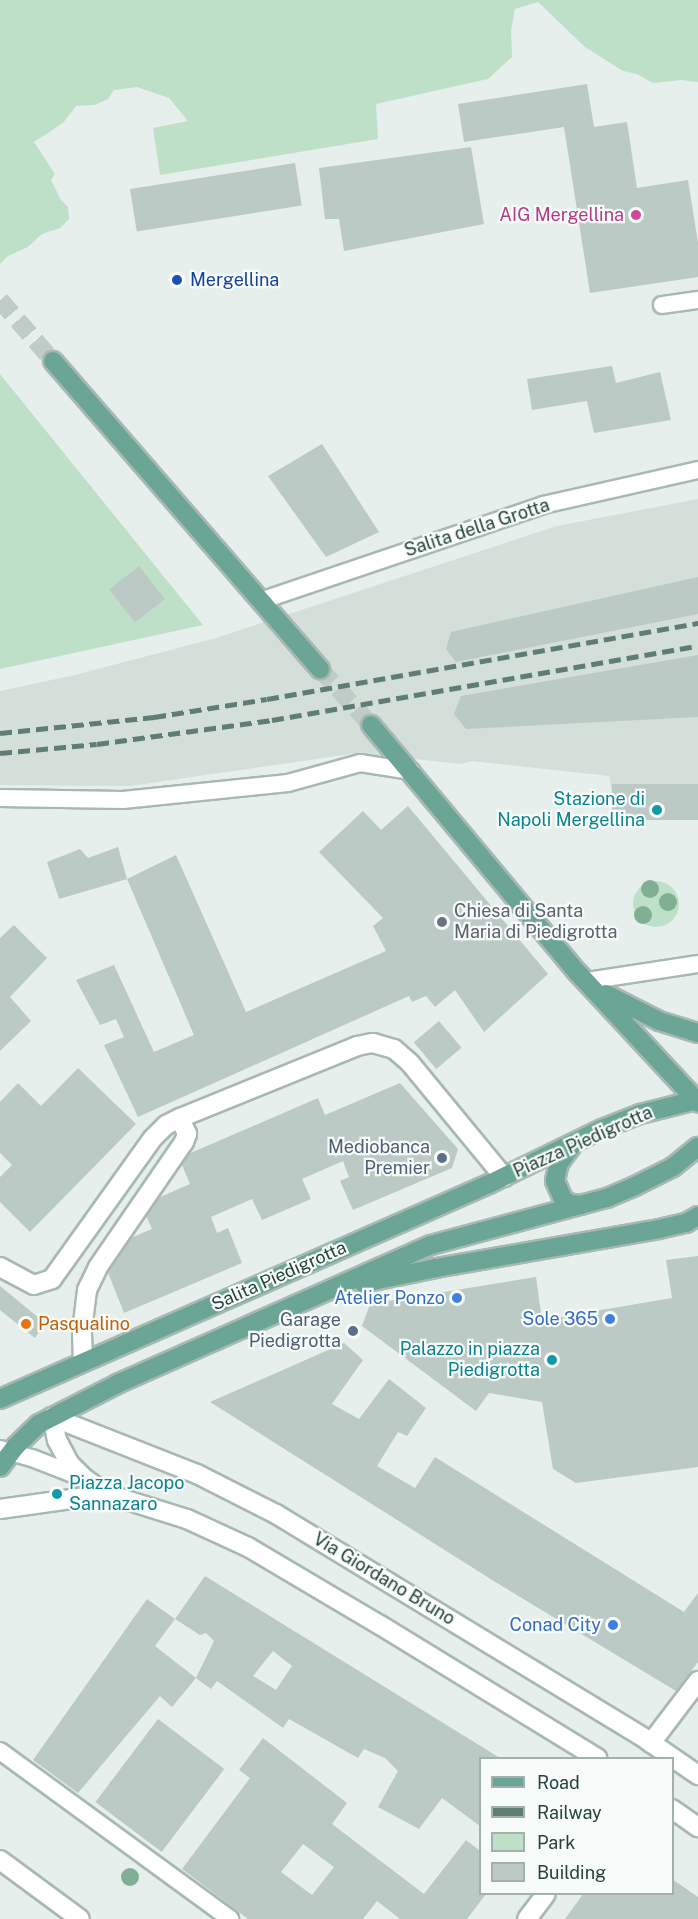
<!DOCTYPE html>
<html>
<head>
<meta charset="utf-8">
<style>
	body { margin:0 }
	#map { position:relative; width:698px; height:1919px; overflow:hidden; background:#e6efeb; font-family:"Public Sans",sans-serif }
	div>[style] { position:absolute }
	.built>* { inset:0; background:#d4dfda }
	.green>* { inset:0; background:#bfe0c8 }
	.round { border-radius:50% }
	.building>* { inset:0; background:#bbcac4; transform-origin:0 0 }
	.primary-tunnel>* { height:18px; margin-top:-9px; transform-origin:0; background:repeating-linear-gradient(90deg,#bfccc8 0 18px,transparent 0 27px) }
	.roads { filter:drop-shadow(2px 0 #a8b8b2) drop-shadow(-2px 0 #a8b8b2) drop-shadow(0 2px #a8b8b2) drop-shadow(0 -2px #a8b8b2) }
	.lane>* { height:16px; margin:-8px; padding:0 8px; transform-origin:8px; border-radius:8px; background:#fff }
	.street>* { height:18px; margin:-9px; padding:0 9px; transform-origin:9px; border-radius:9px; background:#fff }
	.secondary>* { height:18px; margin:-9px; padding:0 9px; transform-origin:9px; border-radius:9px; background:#fff }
	.primary>* { height:18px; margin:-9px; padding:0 9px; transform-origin:9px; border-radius:9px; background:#6aa596 }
	.rail>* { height:4.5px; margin-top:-2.25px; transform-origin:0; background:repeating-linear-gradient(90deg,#5f7d75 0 12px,transparent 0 18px) }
	.trees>* { width:18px; height:18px; margin:-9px; border-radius:50%; background:#80af93 }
	.dots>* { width:16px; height:16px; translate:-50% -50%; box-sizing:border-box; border:3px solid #f7fbf9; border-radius:50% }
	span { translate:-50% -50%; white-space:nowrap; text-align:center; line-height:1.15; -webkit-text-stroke:4.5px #f7fbf9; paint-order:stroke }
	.hotel-label { font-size:18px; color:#b23c85 }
	.right { translate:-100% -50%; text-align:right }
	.transit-label { font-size:18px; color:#164399 }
	.left { translate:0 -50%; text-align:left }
	.street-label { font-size:18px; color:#24423a }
	.culture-label { font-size:18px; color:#0d838f }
	.worship-label { font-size:18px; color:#5b616d }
	.service-label { font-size:18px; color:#4e5e75 }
	.shop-label { font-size:18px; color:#366cbe }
	.food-label { font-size:18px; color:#c56008 }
	.legend { position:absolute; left:479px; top:1757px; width:195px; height:138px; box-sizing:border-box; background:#f7fbf9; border:2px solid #a3b1ad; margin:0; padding:8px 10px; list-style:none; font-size:18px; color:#24423a }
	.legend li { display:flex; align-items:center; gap:12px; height:30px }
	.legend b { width:30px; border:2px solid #a3b1ad }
</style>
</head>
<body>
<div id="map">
	<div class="built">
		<i style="clip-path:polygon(698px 499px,698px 784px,613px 799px,609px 776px,471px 761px,461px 764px,358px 753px,130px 786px,0 785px,0 691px,75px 675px,216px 638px,557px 526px)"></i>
	</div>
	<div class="green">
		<i style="clip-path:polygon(0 0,698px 0,698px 82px,681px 80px,653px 83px,637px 74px,623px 71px,585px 47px,538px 2px,515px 9px,511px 30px,512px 57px,488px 79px,376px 104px,378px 139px,160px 175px,153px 128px,188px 121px,169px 98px,137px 87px,114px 90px,108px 99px,95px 105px,76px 106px,63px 123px,34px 142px,55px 174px,51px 180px,61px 200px,68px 207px,69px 219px,60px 228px,42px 234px,28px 247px,8px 256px,0 264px)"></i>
		<i style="clip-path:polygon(0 374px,186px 604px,203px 625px,0 669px)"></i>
		<i class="round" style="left:633px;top:881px;width:46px;height:46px"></i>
	</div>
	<div class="building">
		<i style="clip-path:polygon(587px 84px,594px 127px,627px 122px,637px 188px,688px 180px,698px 243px,698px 277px,590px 293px,564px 127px,464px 142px,458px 104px)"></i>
		<i style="clip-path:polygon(471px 147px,484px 224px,344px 251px,339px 219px,325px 219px,319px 168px)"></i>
		<i style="left:295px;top:163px;width:43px;height:167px;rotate:81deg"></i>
		<i style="clip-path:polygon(612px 366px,616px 383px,660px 372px,671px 420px,594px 433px,587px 401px,532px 410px,527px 379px)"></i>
		<i style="clip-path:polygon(322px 444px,379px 532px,326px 557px,268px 476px)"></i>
		<i style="left:139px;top:566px;width:42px;height:38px;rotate:52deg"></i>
		<i style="clip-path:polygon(698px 577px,698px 614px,456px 662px,446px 649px,451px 632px)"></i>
		<i style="clip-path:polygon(698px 655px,698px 717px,466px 729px,454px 714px,461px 696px)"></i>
		<i style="left:698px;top:784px;width:36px;height:86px;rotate:90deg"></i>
		<i style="clip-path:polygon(408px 806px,548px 974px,484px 1032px,455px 990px,435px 1007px,426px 996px,412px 1002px,409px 996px,138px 1117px,104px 1045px,124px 1037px,116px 1019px,100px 1025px,76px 980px,114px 965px,154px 1052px,194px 1035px,127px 879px,176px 855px,246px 1012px,386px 951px,373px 926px,383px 918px,319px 852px,363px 811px,381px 830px)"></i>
		<i style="clip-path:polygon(118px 847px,127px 879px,59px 899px,47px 862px,80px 849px,88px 858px)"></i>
		<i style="clip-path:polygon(14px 925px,47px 958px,10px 997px,31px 1021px,0 1051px,0 938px)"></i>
		<i style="left:439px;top:1021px;width:35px;height:33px;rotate:50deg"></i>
		<i style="clip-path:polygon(78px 1068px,136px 1124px,30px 1232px,0 1202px,0 1177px,12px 1165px,0 1153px,0 1102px,18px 1083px,41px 1106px)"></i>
		<i style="clip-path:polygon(400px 1083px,458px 1149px,452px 1168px,353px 1210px,340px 1181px,349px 1177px,343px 1161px,302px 1179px,311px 1199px,262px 1220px,252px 1199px,211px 1217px,217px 1233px,228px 1228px,242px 1263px,124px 1313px,105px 1265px,119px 1243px,152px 1229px,143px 1209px,151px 1201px,190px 1184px,179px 1158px,318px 1098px,325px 1115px)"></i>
		<i style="clip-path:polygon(698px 1256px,698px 1467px,576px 1483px,553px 1469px,542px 1402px,489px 1393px,476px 1411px,362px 1326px,370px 1304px,536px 1277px,542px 1320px,672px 1298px,666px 1260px)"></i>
		<i style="clip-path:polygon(0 1286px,45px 1323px,35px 1338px,0 1310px)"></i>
		<i style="clip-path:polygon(344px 1343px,363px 1360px,332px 1404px,359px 1419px,389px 1379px,426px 1408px,407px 1436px,398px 1432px,377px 1466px,415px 1488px,435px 1457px,684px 1612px,698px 1593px,698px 1662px,676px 1691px,497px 1583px,210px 1402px)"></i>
		<i style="clip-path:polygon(evenodd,205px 1576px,500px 1758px,480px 1758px,480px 1826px,442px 1798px,419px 1829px,378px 1807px,398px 1771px,385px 1758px,364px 1749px,358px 1758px,289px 1719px,283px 1728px,217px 1681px,211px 1689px,196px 1678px,214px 1641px,206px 1633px,200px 1635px,175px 1619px,205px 1576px,273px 1651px,292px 1666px,276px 1690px,253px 1676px,273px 1651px)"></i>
		<i style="clip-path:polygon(147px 1599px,175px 1619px,155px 1646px,196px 1678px,172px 1707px,160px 1696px,78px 1793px,33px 1760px)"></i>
		<i style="left:158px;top:1719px;width:83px;height:104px;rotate:37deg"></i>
		<i style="clip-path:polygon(evenodd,263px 1738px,347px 1803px,332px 1824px,424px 1894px,466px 1840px,480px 1851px,480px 1893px,486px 1894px,467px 1919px,400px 1919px,377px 1901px,363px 1919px,248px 1919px,182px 1869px,250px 1778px,239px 1770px,263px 1738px,303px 1844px,334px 1867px,312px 1895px,281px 1872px,303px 1844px)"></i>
		<i style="clip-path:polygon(672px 1879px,698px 1897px,698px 1919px,565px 1919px,583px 1894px,672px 1894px)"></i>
	</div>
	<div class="primary-tunnel">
		<i style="left:0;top:300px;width:81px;rotate:49deg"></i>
		<i style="left:320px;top:669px;width:76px;rotate:47.7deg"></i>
	</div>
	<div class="roads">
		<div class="lane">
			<i style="left:662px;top:305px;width:36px;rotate:-8deg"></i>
			<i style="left:260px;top:601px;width:299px;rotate:-18.7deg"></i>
			<i style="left:543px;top:505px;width:159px;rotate:-12.7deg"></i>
			<i style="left:0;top:798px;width:123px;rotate:0.9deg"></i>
			<i style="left:123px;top:800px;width:166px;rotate:-5.9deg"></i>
			<i style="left:288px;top:783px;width:75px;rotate:-15.5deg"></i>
			<i style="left:360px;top:763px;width:52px;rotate:8.9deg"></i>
			<i style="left:587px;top:981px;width:112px;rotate:-8.7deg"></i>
			<i style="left:0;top:1449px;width:33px;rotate:16deg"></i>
			<i style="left:32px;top:1458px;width:55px;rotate:21.4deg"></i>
			<i style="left:0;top:1751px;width:285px;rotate:36.1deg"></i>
		</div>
		<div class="street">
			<i style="left:0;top:1267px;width:38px;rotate:28deg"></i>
			<i style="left:34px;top:1285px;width:19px;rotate:-18deg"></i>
			<i style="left:52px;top:1279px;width:173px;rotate:-54.4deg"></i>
			<i style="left:153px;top:1138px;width:18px;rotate:-45deg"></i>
			<i style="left:166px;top:1125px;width:16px;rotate:-27deg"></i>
			<i style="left:83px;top:1362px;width:31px;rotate:-92deg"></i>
			<i style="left:82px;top:1331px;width:41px;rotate:-83deg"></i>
			<i style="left:87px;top:1290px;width:25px;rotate:-64deg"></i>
			<i style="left:98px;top:1267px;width:152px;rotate:-55.5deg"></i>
			<i style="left:184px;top:1142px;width:9px;rotate:-69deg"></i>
			<i style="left:187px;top:1134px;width:17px;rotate:-114deg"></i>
			<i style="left:180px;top:1118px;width:191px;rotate:-22.1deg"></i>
			<i style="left:357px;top:1046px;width:16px;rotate:-11deg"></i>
			<i style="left:373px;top:1043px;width:22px;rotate:16deg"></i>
			<i style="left:394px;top:1049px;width:21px;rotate:41deg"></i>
			<i style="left:410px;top:1063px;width:148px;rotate:50.5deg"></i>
			<i style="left:52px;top:1417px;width:156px;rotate:21.5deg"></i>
			<i style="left:197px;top:1474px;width:89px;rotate:26.9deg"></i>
			<i style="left:276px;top:1514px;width:434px;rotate:31.3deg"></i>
			<i style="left:647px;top:1740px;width:62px;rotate:34.5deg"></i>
			<i style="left:52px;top:1417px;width:24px;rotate:78deg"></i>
			<i style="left:57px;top:1440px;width:26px;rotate:62deg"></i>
			<i style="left:69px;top:1463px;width:21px;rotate:45deg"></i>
			<i style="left:84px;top:1478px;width:28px;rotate:35deg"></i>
			<i style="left:107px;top:1494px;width:84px;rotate:17.4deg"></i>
			<i style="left:187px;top:1519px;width:67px;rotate:24.7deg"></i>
			<i style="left:248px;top:1547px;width:153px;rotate:30.6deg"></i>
			<i style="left:380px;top:1625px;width:255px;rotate:31.5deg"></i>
			<i style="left:0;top:1509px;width:108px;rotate:-8deg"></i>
			<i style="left:651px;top:1743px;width:78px;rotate:-52.8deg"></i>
			<i style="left:672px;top:1809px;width:32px;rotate:35deg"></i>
			<i style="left:527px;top:1919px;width:31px;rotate:-53deg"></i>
		</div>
		<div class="secondary">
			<i style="left:0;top:1860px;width:99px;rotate:36.4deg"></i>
		</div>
		<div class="primary">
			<i style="left:53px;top:361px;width:408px;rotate:49.1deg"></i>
			<i style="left:371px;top:725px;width:322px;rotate:50.2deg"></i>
			<i style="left:577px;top:972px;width:178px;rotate:47.1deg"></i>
			<i style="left:606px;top:994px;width:59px;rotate:27deg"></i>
			<i style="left:659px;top:1021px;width:41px;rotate:17.1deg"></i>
			<i style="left:573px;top:1144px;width:24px;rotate:126deg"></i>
			<i style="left:559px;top:1163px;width:18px;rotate:103deg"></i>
			<i style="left:555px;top:1181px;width:20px;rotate:66deg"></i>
			<i style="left:563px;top:1199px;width:9px;rotate:36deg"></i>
			<i style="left:570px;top:1204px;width:11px;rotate:5deg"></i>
			<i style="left:363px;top:1283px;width:75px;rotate:-11.6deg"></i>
			<i style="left:436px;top:1268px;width:226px;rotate:-9.9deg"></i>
			<i style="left:659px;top:1229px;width:28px;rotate:-13deg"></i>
			<i style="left:686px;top:1223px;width:14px;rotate:-30deg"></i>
			<i style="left:0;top:1399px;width:534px;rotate:-23.73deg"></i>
			<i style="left:489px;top:1184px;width:126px;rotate:-26deg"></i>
			<i style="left:602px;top:1129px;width:41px;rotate:-21.5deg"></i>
			<i style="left:640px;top:1114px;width:58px;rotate:-14deg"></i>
			<i style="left:0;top:1467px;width:26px;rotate:-53deg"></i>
			<i style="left:16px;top:1446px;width:32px;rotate:-44deg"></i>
			<i style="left:39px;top:1424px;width:88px;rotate:-27.1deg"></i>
			<i style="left:117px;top:1384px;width:343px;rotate:-23.9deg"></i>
			<i style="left:431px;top:1245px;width:182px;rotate:-15deg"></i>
			<i style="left:607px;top:1198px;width:30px;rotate:-23deg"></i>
			<i style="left:635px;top:1186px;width:42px;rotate:-26.6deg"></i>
			<i style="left:673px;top:1167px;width:32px;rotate:-39deg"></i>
		</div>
	</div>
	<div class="rail">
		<i style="left:0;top:733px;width:155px;rotate:-5.9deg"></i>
		<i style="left:154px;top:717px;width:114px;rotate:-9.1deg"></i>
		<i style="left:267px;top:699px;width:438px;rotate:-10deg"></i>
		<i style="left:0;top:753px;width:97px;rotate:-5.3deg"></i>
		<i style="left:97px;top:744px;width:177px;rotate:-7.8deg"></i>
		<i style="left:272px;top:720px;width:432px;rotate:-9.9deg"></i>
	</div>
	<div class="trees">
		<i style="left:650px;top:889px"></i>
		<i style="left:668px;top:902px"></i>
		<i style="left:643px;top:915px"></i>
		<i style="left:130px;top:1877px"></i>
	</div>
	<div class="dots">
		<i style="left:636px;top:215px;background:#d1479c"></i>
		<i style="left:177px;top:280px;background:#1a4fb4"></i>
		<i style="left:657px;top:810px;background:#0f9aa8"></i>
		<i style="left:442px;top:922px;background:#6b7280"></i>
		<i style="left:442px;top:1158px;background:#5c6f8a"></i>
		<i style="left:457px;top:1298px;background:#3f7fe0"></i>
		<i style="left:610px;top:1319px;background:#3f7fe0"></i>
		<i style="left:26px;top:1324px;background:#e8710a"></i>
		<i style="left:353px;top:1331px;background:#5c6f8a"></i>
		<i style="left:552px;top:1360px;background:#0f9aa8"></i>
		<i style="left:57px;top:1494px;background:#0f9aa8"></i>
		<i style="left:613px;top:1625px;background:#3f7fe0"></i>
	</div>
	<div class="hotel-label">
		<span class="right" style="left:624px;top:215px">AIG Mergellina</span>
	</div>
	<div class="transit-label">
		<span class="left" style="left:190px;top:280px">Mergellina</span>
	</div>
	<div class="street-label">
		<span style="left:477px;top:528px;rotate:-18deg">Salita della Grotta</span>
		<span style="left:583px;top:1142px;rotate:-24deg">Piazza Piedigrotta</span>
		<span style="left:279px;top:1276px;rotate:-24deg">Salita Piedigrotta</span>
		<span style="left:384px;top:1579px;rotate:31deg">Via Giordano Bruno</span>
	</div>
	<div class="culture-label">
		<span class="right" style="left:645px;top:810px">Stazione di<br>Napoli Mergellina</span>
		<span class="right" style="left:540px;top:1360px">Palazzo in piazza<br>Piedigrotta</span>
		<span class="left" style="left:69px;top:1494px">Piazza Jacopo<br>Sannazaro</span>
	</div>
	<div class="worship-label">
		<span class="left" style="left:454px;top:922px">Chiesa di Santa<br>Maria di Piedigrotta</span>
	</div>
	<div class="service-label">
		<span class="right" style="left:430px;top:1158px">Mediobanca<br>Premier</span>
		<span class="right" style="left:341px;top:1331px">Garage<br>Piedigrotta</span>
	</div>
	<div class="shop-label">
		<span class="right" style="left:445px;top:1298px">Atelier Ponzo</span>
		<span class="right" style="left:598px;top:1319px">Sole 365</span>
		<span class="right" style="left:601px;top:1625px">Conad City</span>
	</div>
	<div class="food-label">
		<span class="left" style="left:38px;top:1324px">Pasqualino</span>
	</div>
	<ul class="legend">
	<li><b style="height:8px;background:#6aa596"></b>Road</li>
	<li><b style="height:8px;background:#5f7d75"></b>Railway</li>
	<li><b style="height:16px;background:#bfe0c8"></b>Park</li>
	<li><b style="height:16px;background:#bbcac4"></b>Building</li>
	</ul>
</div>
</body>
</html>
